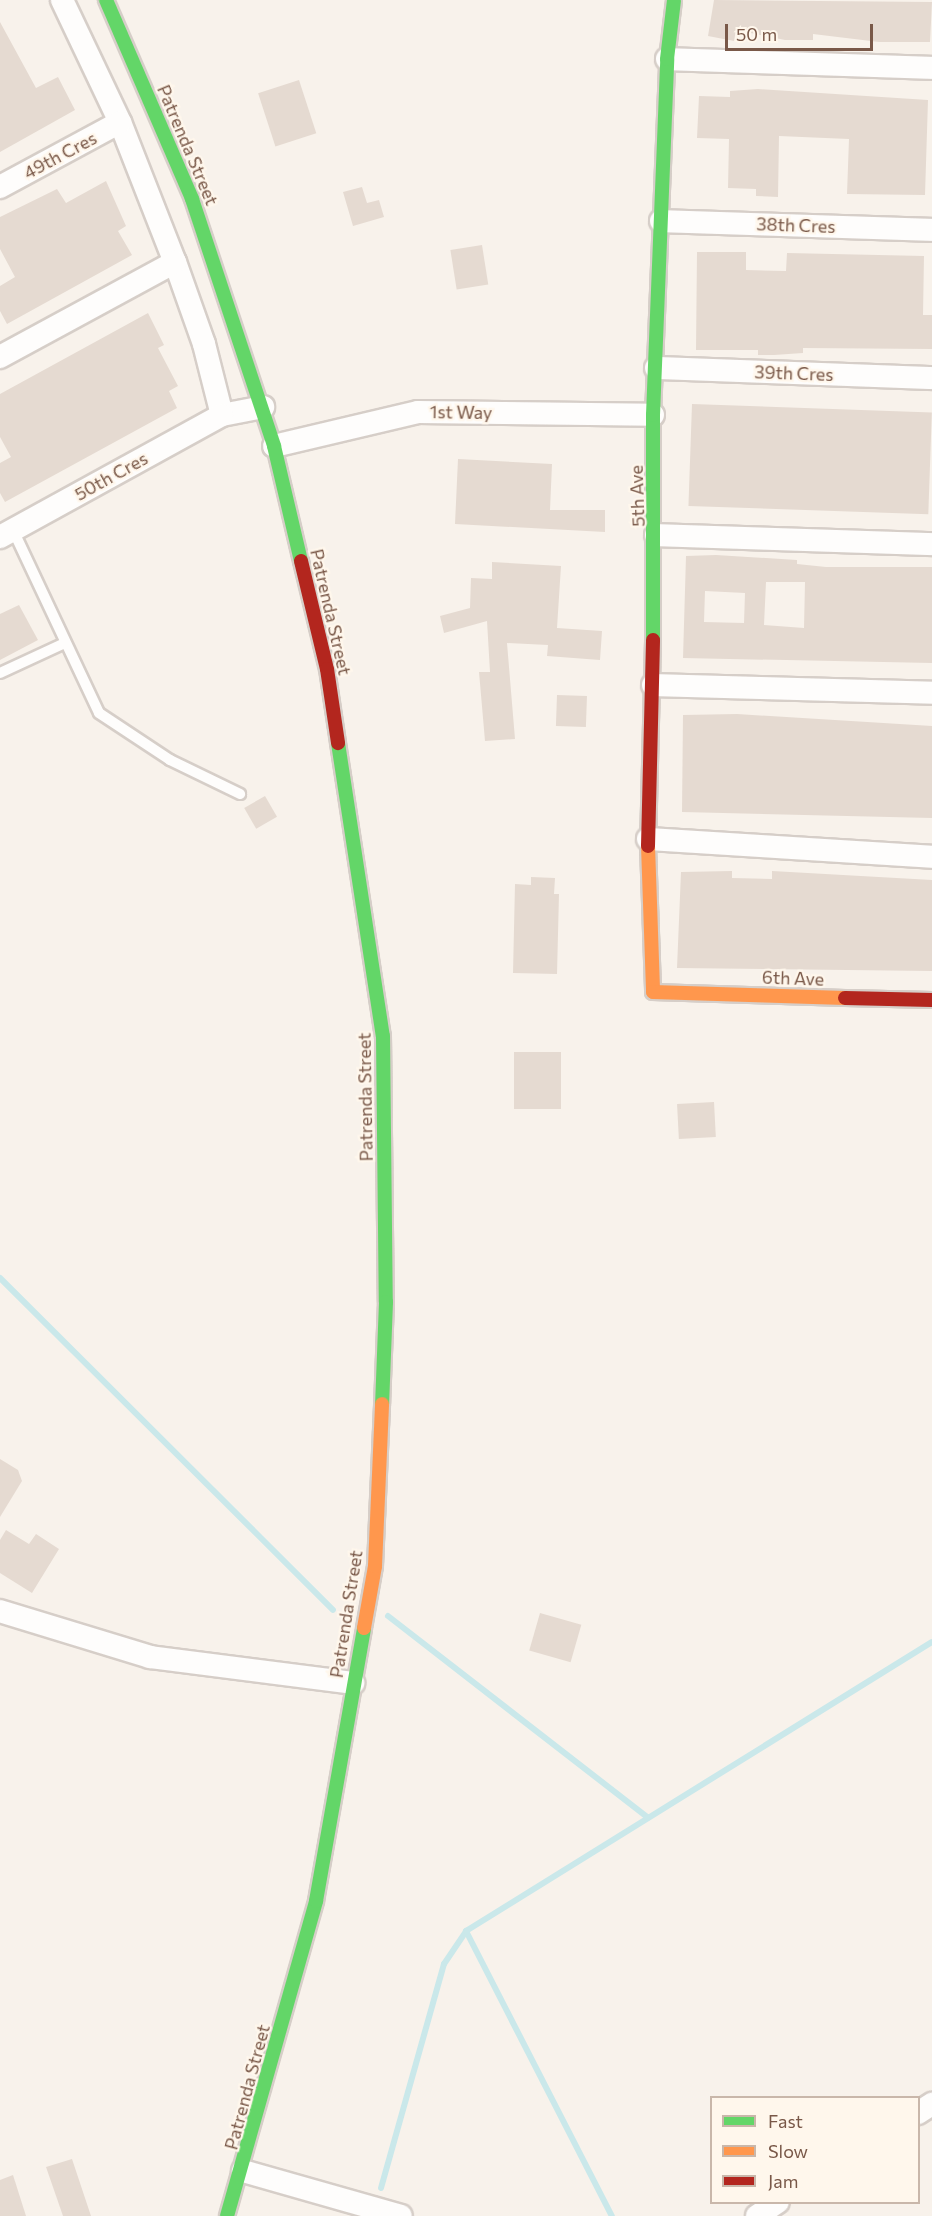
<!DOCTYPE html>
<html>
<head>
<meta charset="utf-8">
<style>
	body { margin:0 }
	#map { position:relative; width:932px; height:2216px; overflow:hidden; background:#f8f2eb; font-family:Commissioner,sans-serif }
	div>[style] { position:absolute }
	.stream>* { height:6px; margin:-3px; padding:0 3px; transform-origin:3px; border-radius:3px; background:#cae8ea }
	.building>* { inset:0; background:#e5dad1; transform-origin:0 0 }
	.roads { filter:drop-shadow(2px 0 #d6cec8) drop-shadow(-2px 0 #d6cec8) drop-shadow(0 2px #d6cec8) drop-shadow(0 -2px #d6cec8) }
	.lane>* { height:10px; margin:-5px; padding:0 5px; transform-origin:5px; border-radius:5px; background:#fefdfc }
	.street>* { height:22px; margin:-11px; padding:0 11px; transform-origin:11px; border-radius:11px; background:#fefdfc }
	.fast>* { height:14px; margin:-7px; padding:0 7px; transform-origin:7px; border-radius:7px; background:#63d668 }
	.slow>* { height:14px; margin:-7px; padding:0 7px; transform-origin:7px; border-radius:7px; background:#ff974d }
	.jam>* { height:14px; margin:-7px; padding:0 7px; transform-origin:7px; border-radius:7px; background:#b3261e }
	span { translate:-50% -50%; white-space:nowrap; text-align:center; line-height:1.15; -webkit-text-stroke:4.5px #fff7ec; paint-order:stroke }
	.street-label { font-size:18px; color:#795848 }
	.legend { position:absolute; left:710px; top:2096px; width:210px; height:108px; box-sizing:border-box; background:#fff7ec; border:2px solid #c9b7aa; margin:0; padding:8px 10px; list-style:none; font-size:18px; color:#795848 }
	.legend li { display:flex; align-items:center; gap:12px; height:30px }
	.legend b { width:30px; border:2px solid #c9b7aa }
	.scale { position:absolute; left:725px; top:24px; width:148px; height:27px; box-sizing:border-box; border:3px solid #795848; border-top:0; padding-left:8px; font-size:18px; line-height:21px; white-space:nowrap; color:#795848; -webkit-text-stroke:4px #fff7ec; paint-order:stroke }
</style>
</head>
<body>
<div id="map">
	<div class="stream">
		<i style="left:0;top:1278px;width:470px;rotate:44.9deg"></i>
		<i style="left:388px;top:1616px;width:329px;rotate:37.8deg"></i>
		<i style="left:466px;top:1931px;width:320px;rotate:62.9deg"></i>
		<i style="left:381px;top:2188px;width:233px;rotate:-74.3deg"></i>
		<i style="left:444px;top:1964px;width:40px;rotate:-56deg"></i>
		<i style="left:466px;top:1931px;width:548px;rotate:-31.81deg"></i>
	</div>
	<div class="building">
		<i style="clip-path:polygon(714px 0,932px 2px,930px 42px,879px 42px,813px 34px,813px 40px,785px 40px,736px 30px,734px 41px,708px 36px)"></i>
		<i style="clip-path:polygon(0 22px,36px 88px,58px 77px,75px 110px,0 152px)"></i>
		<i style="left:299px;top:80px;width:56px;height:43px;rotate:72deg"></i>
		<i style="clip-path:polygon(758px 89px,928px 100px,925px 195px,847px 194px,849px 139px,802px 137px,779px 136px,778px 197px,756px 196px,756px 189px,728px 188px,729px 139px,697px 138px,699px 96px,730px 97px,730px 91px)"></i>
		<i style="clip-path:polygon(106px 181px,126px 226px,118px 231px,132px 255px,7px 324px,0 311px,0 286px,15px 277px,0 249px,0 217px,57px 189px,66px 203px)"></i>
		<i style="clip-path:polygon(362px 187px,367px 203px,379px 200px,384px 217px,353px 226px,343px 192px)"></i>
		<i style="left:482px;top:245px;width:40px;height:32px;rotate:81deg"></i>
		<i style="clip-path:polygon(697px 252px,746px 252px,746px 270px,786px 271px,787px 253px,924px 256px,923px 315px,932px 315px,932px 349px,803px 348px,803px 353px,774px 355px,758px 355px,758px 350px,696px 350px)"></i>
		<i style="clip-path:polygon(148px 313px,164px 345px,158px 348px,178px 386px,169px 391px,177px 408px,5px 502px,0 493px,0 463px,11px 457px,0 437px,0 394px)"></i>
		<i style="left:692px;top:404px;width:240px;height:102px;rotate:2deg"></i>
		<i style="clip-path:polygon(458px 459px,552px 464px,550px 510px,605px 510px,605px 532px,455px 524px)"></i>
		<i style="clip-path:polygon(evenodd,716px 555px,797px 560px,797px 564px,826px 567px,932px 567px,932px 663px,683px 658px,686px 556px,716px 555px,766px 582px,805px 582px,804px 628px,764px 625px,766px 582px,716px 555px,705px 591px,745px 593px,744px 623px,704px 622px,705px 591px)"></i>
		<i style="clip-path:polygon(492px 562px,561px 566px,557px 628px,602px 631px,600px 660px,547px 656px,548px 645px,507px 643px,515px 739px,485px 741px,479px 672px,490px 672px,487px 621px,444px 633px,440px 616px,470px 608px,471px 578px,492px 579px)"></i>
		<i style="clip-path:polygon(19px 605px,38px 640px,0 660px,0 614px)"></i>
		<i style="left:557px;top:695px;width:30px;height:31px;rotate:2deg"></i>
		<i style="clip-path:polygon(737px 714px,932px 726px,932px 818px,682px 812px,683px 715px)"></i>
		<i style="left:265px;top:796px;width:24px;height:24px;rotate:60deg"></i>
		<i style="clip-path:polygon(732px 871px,732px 878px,772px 879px,772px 871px,932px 880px,932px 971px,677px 968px,681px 872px)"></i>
		<i style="clip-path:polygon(531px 877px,555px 878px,554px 894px,559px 894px,557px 974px,513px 973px,515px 884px,531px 885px)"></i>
		<i style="left:514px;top:1052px;width:47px;height:57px"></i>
		<i style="left:714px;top:1102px;width:35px;height:37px;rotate:87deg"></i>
		<i style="clip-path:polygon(0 1459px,18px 1470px,22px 1481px,0 1517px)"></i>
		<i style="clip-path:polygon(6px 1530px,29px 1544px,36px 1534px,59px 1549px,32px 1593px,0 1573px,0 1540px)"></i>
		<i style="left:540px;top:1613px;width:43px;height:39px;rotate:16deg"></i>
		<i style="clip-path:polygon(72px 2159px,91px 2216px,63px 2216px,46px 2167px)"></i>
		<i style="clip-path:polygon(13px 2175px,26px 2216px,0 2216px,0 2180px)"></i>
	</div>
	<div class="roads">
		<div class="lane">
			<i style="left:13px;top:530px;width:202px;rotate:64.8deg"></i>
			<i style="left:99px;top:713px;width:85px;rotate:33.5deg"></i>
			<i style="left:170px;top:760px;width:78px;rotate:25.9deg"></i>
			<i style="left:0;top:673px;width:72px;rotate:-24.8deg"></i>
		</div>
		<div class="street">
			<i style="left:62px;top:0;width:135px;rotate:64.6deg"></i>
			<i style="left:120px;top:122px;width:150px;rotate:68.6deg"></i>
			<i style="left:175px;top:262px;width:87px;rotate:70.5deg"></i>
			<i style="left:204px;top:344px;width:73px;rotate:75.8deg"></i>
			<i style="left:222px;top:415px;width:42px;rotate:-11deg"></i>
			<i style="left:667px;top:59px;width:265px;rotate:1.9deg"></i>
			<i style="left:0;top:187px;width:136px;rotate:-28.4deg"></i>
			<i style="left:661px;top:221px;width:271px;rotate:1.9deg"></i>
			<i style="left:0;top:357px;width:199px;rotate:-28.5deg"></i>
			<i style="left:656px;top:368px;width:276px;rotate:2.1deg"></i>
			<i style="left:274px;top:446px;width:148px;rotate:-13.3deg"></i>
			<i style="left:418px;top:412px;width:235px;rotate:0.7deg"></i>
			<i style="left:656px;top:535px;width:276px;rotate:1.9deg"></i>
			<i style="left:0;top:537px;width:253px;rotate:-28.8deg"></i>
			<i style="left:653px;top:685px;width:279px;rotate:1.6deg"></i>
			<i style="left:648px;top:839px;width:285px;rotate:3.6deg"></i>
			<i style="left:0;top:1611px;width:157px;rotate:17deg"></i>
			<i style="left:150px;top:1657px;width:205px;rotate:7.3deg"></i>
			<i style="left:918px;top:2113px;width:17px;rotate:-33deg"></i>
			<i style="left:243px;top:2171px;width:164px;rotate:15.9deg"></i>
			<i style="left:757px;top:2216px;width:25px;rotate:-34deg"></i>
		</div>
		<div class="fast">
			<i style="left:106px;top:0;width:217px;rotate:66.6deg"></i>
			<i style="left:192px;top:199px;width:260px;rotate:71.6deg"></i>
			<i style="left:274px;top:446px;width:118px;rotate:76.8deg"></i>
			<i style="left:653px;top:640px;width:225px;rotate:-90deg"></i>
			<i style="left:653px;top:415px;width:356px;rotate:-87.7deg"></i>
			<i style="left:667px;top:59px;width:59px;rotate:-83.2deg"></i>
			<i style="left:338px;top:743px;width:296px;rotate:81.3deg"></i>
			<i style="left:383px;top:1036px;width:266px;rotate:89.4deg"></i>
			<i style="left:386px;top:1302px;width:102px;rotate:92.2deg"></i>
			<i style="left:227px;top:2216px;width:327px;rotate:-74.2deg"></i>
			<i style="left:316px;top:1901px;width:277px;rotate:-80deg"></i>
		</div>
		<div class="slow">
			<i style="left:648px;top:846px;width:146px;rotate:88deg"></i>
			<i style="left:653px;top:992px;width:192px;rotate:1.8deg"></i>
			<i style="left:364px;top:1628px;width:63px;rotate:-79.9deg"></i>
			<i style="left:375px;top:1566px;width:162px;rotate:-87.5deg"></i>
		</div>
		<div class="jam">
			<i style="left:301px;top:561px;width:111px;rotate:76.5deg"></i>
			<i style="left:327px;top:669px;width:75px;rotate:81.5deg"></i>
			<i style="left:648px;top:846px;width:206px;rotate:-88.6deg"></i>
			<i style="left:845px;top:998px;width:87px;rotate:1.3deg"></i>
		</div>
	</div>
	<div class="street-label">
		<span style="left:188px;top:145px;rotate:67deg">Patrenda Street</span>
		<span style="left:60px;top:155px;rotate:-28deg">49th Cres</span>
		<span style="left:796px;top:225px;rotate:2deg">38th Cres</span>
		<span style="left:794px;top:373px;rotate:2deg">39th Cres</span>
		<span style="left:461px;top:412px;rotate:1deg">1st Way</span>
		<span style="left:111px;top:476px;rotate:-29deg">50th Cres</span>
		<span style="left:637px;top:496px;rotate:-92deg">5th Ave</span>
		<span style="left:331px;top:612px;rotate:77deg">Patrenda Street</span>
		<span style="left:793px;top:978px;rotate:2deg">6th Ave</span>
		<span style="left:365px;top:1097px;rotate:-91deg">Patrenda Street</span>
		<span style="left:346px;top:1614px;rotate:-81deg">Patrenda Street</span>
		<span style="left:247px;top:2087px;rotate:-75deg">Patrenda Street</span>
	</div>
	<ul class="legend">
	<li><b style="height:8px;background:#63d668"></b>Fast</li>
	<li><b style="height:8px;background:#ff974d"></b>Slow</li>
	<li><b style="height:8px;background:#b3261e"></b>Jam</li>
	</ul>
	<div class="scale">50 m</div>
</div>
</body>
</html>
